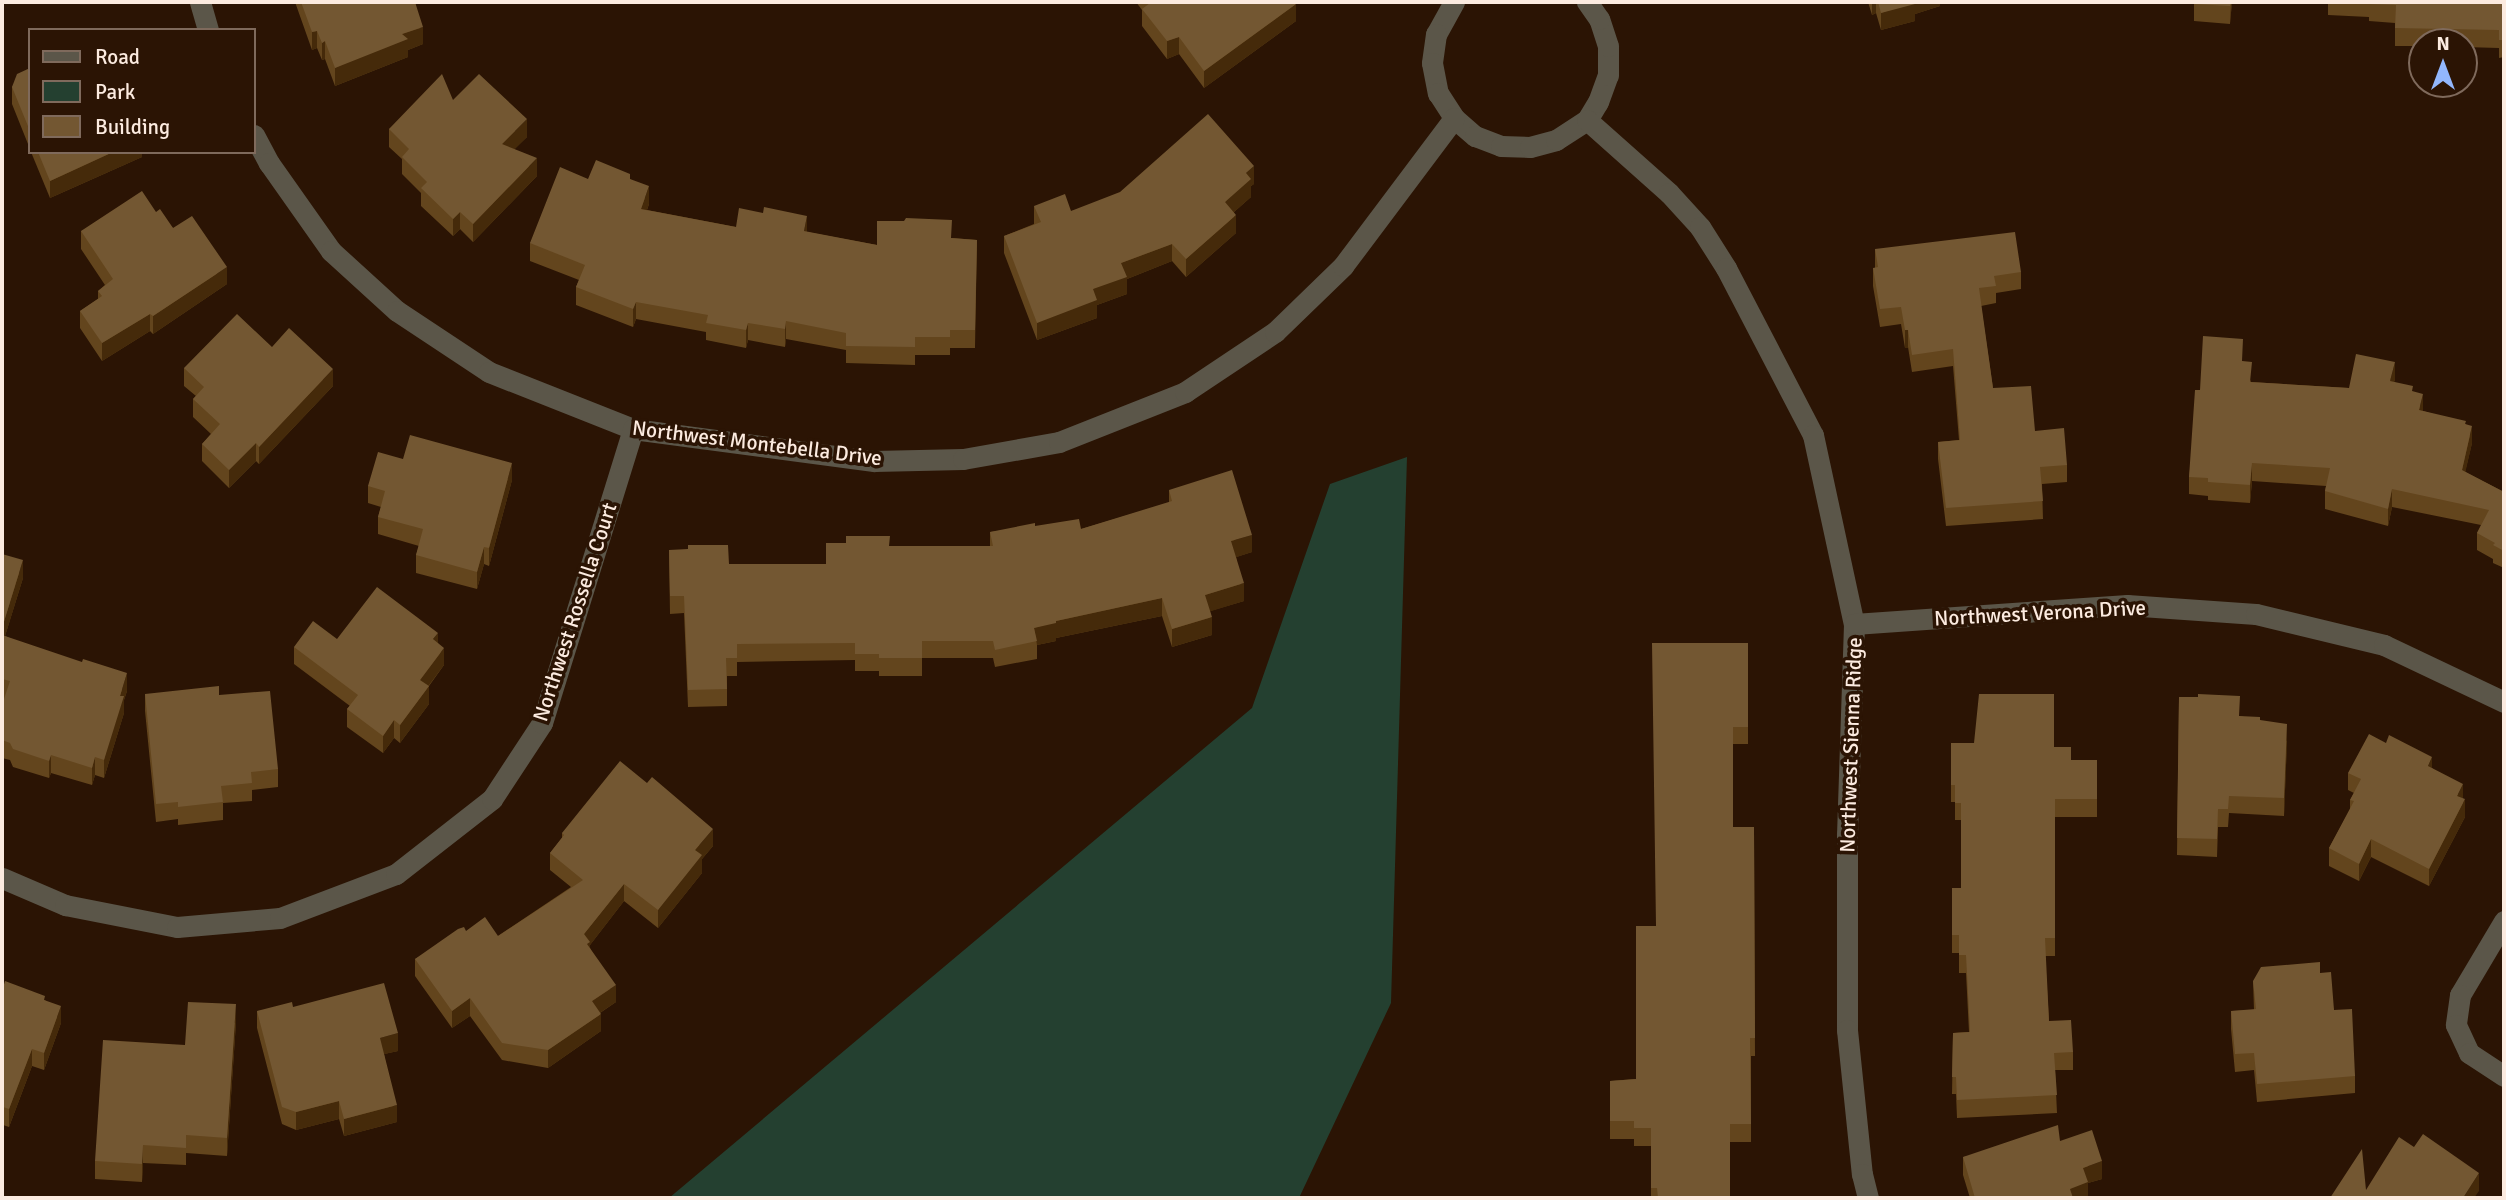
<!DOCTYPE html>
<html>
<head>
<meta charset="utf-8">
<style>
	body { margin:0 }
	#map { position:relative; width:2506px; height:1200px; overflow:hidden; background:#2b1404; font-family:Signika,sans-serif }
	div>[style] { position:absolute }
	.green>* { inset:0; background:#244030 }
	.street>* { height:21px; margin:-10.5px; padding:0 10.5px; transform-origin:10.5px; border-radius:10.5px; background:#5b5649 }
	.wall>* { inset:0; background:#63451d }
	.shaded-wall>* { inset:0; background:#452a0a; transform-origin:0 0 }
	.building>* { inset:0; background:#735732 }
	span { translate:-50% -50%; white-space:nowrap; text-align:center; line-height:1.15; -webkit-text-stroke:7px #2b1404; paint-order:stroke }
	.street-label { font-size:21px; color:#fcebe0 }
	.frame { position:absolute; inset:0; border:4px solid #fcebe0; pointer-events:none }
	.legend { position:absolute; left:28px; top:28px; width:228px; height:126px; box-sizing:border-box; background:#2b1404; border:2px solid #7f6a5c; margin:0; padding:9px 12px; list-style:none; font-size:21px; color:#fcebe0 }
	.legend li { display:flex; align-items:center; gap:14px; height:35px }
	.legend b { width:35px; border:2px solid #7f6a5c }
	.north { position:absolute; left:2408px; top:28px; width:70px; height:70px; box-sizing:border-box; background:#2b1404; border:2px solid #7f6a5c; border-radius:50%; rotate:0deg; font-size:19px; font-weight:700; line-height:28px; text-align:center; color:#fcebe0 }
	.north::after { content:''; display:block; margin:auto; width:24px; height:32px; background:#92b7fd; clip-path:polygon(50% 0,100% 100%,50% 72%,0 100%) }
</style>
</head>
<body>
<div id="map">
	<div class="green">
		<i style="clip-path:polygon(1407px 457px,1391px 1003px,1299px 1198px,669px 1198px,1252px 708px,1330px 484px)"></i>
	</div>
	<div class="street">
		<i style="left:200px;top:2px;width:29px;rotate:74deg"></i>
		<i style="left:1454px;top:2px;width:37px;rotate:119deg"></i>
		<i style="left:1436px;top:34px;width:29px;rotate:98deg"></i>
		<i style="left:1432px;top:63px;width:31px;rotate:79deg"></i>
		<i style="left:1438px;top:93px;width:30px;rotate:57deg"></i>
		<i style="left:1454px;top:118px;width:28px;rotate:41deg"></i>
		<i style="left:1475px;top:136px;width:28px;rotate:21deg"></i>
		<i style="left:1501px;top:146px;width:29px;rotate:2deg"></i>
		<i style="left:1530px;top:147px;width:27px;rotate:-15deg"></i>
		<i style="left:1556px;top:140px;width:37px;rotate:-33deg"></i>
		<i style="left:1587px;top:120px;width:21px;rotate:-59deg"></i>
		<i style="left:1598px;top:102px;width:29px;rotate:-70deg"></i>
		<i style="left:1608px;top:75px;width:29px;rotate:-90deg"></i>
		<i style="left:1608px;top:46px;width:28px;rotate:-108deg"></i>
		<i style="left:1599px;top:19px;width:21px;rotate:-125deg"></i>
		<i style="left:1587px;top:120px;width:110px;rotate:41.7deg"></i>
		<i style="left:1669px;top:193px;width:46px;rotate:47.6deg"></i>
		<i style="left:1700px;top:227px;width:49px;rotate:57.6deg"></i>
		<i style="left:1726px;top:268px;width:188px;rotate:62.5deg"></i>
		<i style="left:1813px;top:435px;width:193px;rotate:77.8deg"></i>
		<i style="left:1854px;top:624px;width:210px;rotate:91.9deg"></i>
		<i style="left:1847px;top:834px;width:196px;rotate:90deg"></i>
		<i style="left:1847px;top:1030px;width:145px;rotate:84.1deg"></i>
		<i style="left:1862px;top:1174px;width:25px;rotate:76deg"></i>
		<i style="left:254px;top:135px;width:32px;rotate:62deg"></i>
		<i style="left:269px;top:163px;width:108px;rotate:54.8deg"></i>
		<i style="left:331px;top:251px;width:89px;rotate:42.3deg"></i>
		<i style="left:397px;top:311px;width:110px;rotate:33.5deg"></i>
		<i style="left:489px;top:372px;width:155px;rotate:21.6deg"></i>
		<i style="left:633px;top:429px;width:243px;rotate:7.6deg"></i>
		<i style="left:874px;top:461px;width:89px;rotate:-1.3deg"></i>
		<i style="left:963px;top:459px;width:97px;rotate:-10deg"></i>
		<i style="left:1059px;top:442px;width:136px;rotate:-21.6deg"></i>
		<i style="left:1185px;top:392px;width:108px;rotate:-33.7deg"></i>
		<i style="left:1275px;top:332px;width:95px;rotate:-44.1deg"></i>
		<i style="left:1343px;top:266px;width:185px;rotate:-53.1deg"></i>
		<i style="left:1854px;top:624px;width:274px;rotate:-4deg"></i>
		<i style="left:2127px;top:605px;width:129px;rotate:4deg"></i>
		<i style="left:2256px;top:614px;width:132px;rotate:13.6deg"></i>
		<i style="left:2384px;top:645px;width:133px;rotate:25.4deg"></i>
		<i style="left:2px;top:878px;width:69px;rotate:23.2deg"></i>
		<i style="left:65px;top:905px;width:114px;rotate:11.1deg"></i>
		<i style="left:177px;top:927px;width:103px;rotate:-5deg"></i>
		<i style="left:280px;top:918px;width:124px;rotate:-20.8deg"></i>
		<i style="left:396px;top:874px;width:122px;rotate:-38deg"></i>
		<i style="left:492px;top:799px;width:91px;rotate:-56.7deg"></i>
		<i style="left:542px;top:723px;width:308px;rotate:-72.8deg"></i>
		<i style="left:2504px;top:921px;width:86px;rotate:120.7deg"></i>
		<i style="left:2460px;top:995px;width:30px;rotate:98deg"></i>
		<i style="left:2456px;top:1025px;width:31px;rotate:65deg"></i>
		<i style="left:2469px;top:1053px;width:42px;rotate:33.3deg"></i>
	</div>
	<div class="wall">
		<i style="clip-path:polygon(295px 2px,415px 2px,423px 44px,408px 50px,408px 57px,335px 86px,325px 59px,322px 60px,317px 48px,312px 50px)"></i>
		<i style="clip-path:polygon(1136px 2px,1295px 2px,1296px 21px,1204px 88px,1179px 54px,1167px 59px,1142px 26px,1142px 10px)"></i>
		<i style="clip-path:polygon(1868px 2px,1940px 2px,1940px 6px,1915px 14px,1915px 21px,1881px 30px,1876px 13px,1872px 15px)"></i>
		<i style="clip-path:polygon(2194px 2px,2232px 2px,2230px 24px,2194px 21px)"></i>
		<i style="clip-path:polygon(2305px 2px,2504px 2px,2504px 57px,2499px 58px,2499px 48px,2464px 47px,2464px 42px,2422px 42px,2422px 46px,2395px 46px,2395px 23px,2369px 21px,2369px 17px,2328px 15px,2328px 4px)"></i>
		<i style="clip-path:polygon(30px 68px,30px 149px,12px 104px,12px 87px)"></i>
		<i style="clip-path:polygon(453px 100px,527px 137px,514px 149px,537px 176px,473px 242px,460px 229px,453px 236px,421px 206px,421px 193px,402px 174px,402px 159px,389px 147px,389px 129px)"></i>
		<i style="clip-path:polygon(31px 152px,142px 152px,142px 157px,50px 198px)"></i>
		<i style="clip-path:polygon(630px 179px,649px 204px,647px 210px,736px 227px,807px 232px,877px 245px,952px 238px,977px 240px,975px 348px,950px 348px,950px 355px,915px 355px,915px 365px,846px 363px,846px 350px,786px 339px,785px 347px,748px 340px,746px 348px,706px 340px,706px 332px,636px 319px,633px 327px,576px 305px,576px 287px,579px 280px,530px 261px,530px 243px)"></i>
		<i style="clip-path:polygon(1254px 184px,1251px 186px,1251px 197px,1234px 212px,1236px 233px,1186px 277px,1172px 261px,1127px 279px,1127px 294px,1097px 305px,1097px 318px,1037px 340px,1004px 253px,1004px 236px,1034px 224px,1034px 206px,1071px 211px)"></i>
		<i style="clip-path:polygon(156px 212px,173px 228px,227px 284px,153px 334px,150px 331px,102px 361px,80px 328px,80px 311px,98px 299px,98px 291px,105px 285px,81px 249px,81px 231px)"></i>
		<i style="clip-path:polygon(1875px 249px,2021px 272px,2021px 289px,1996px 293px,1996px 303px,1981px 306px,1993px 388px,2067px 465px,2067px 482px,2042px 484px,2043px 519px,1946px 526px,1938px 459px,1938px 442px,1959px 440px,1953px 366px,1912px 372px,1908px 347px,1905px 348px,1901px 324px,1880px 327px,1873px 286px,1873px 268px,1875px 268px)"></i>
		<i style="clip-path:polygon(272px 347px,333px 386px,259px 464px,256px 461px,229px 488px,202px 461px,202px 444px,211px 434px,193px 417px,193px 399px,196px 396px,184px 386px,184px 368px)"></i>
		<i style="clip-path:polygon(2243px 361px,2251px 382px,2349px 388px,2395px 379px,2394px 382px,2413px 392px,2423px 411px,2466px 424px,2472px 443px,2465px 472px,2504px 492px,2504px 568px,2493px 563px,2493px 559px,2477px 550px,2477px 533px,2481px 525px,2392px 507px,2388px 526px,2325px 509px,2325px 491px,2326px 486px,2252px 481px,2250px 503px,2208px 500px,2208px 496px,2189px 494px,2189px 477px,2200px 390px)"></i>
		<i style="clip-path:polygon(403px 459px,512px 480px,489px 566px,484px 564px,477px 589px,416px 573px,416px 555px,419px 546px,378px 534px,378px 517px,381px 507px,368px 503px,368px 486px)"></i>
		<i style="clip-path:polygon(1169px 490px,1252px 552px,1236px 557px,1244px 601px,1210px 611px,1212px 635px,1172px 647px,1162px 616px,1056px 638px,1056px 641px,1037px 645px,1037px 659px,995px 667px,993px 658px,922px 658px,922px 676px,879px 676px,879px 671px,855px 671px,855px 660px,737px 662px,737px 676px,727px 676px,727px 706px,688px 707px,684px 613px,670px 614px,669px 550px,729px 564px,826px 564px,890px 546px,990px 546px,990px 532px,1035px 526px,1081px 529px,1169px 503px)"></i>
		<i style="clip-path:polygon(2px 554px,23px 578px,5px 636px,127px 691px,124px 700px,124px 713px,104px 778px,95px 775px,92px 785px,51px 773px,49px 778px,13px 767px,10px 760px,2px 758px,2px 705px,4px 697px,2px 696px)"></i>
		<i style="clip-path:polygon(337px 639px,438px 643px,444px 665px,429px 686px,429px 704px,400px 743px,394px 738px,383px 753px,347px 727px,347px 709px,350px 706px,294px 664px,294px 647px)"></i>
		<i style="clip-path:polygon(1748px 643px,1748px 744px,1733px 744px,1733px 827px,1754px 827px,1755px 1056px,1751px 1056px,1751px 1142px,1730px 1142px,1730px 1198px,1651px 1198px,1651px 1146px,1634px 1146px,1634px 1139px,1610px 1139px,1610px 1081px,1636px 1079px,1656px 926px)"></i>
		<i style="clip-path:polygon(145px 694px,219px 695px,278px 769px,278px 787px,252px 790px,252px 801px,223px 803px,223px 820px,178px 825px,178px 819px,156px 822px,145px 711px)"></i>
		<i style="clip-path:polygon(2179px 697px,2239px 716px,2260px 720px,2287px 741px,2284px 816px,2229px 813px,2228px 827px,2218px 827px,2217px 857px,2177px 855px)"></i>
		<i style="clip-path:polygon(1951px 743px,2054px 747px,2071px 760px,2097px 760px,2097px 817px,2055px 817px,2055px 956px,2045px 956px,2049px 1021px,2073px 1052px,2073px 1070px,2055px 1070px,2057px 1113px,1957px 1118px,1956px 1094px,1952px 1094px,1953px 1033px,1969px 1032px,1966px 973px,1959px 973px,1959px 953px,1952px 953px,1952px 888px,1961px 888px,1961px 820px,1955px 820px,1955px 802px,1951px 802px)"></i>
		<i style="clip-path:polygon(2432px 768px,2463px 799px,2465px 817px,2429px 886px,2371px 857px,2359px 881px,2329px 866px,2329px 848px,2350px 810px,2350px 800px,2354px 793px,2348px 790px,2348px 773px)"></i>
		<i style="clip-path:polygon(562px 833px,713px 846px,702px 859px,702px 873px,658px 928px,624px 901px,590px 945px,590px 948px,616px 1002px,600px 1013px,601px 1031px,548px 1068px,502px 1060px,470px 1016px,452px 1028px,415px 976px,415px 959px,466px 931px,498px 936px,571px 887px,550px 870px,550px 853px,562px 838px)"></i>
		<i style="clip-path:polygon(2320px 973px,2334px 1010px,2355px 1076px,2355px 1093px,2257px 1102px,2254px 1070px,2235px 1072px,2231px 1029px,2231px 1011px,2254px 1010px,2253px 981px)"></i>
		<i style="clip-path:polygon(2px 991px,45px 1000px,61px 1023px,44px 1070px,32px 1066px,9px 1127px,3px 1125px)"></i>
		<i style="clip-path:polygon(293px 1007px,398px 1051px,384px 1054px,397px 1122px,344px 1136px,339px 1119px,296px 1130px,282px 1124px,257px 1028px,257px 1011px)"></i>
		<i style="clip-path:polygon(236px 1022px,227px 1156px,186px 1153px,186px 1165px,143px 1163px,142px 1182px,95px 1179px,95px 1161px,185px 1045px)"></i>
		<i style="clip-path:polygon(2060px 1141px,2102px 1179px,2088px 1183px,2088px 1198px,1970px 1198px,1963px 1175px,1963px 1157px)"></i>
	</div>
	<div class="shaded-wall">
		<i style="clip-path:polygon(1872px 2px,1876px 2px,1876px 13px,1872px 15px)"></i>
		<i style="clip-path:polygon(1914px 2px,1940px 2px,1940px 6px,1915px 14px,1915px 21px,1881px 30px,1881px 13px)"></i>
		<i style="clip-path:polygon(2231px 2px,2232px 2px,2230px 24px)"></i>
		<i style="clip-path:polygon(1296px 4px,1296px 21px,1204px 88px,1204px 71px)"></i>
		<i style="clip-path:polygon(423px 27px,423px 44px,408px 50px,408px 57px,335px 86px,335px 68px,402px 34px)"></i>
		<i style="clip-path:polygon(317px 31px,317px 48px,312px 50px,312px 32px)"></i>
		<i style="clip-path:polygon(1179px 37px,1179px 54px,1167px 59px,1167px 41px)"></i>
		<i style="clip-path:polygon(325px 41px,325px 59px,322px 60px,322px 43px)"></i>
		<i style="clip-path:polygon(527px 119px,527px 137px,502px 162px,502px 144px)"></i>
		<i style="clip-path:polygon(113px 152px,142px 152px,142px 157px,50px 198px,50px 181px)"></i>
		<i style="clip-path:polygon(537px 158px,537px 176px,473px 242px,473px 224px)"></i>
		<i style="clip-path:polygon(1254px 166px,1254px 184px,1251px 186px,1251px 197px,1225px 220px,1225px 202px,1246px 173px)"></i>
		<i style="clip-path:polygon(649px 186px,649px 204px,641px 227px,641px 209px)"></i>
		<i style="clip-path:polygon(460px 212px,460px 229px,453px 236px,453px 219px)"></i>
		<i style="clip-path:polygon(1236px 215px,1236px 233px,1186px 277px,1186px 259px)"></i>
		<i style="clip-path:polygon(807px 216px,807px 233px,804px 231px)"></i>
		<i style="clip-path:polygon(1172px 244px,1172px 261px,1127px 279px,1127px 294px,1097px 305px,1097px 318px,1037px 340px,1037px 323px,1093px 289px,1121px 263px)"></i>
		<i style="clip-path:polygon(227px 267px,227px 284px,153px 334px,153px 316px)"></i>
		<i style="clip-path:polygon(636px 302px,636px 319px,633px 327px,633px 309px)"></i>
		<i style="clip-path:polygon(150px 314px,150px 331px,102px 361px,102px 343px)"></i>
		<i style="clip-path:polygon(786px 321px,786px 339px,785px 347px,785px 329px)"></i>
		<i style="clip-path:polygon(748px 323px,748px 340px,746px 348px,746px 330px)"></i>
		<i style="left:1905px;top:330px;width:3px;height:18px"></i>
		<i style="clip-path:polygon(2395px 362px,2395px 379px,2390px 398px,2390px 381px)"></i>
		<i style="clip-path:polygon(333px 369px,333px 386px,259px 464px,259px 447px)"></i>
		<i style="clip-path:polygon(2423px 394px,2423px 412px,2419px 410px)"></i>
		<i style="clip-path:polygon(2472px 426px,2472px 443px,2462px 487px,2462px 470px)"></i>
		<i style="clip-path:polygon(256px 443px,256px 461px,229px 488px,229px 470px)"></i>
		<i style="clip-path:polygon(512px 463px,512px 480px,489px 566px,489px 548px)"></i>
		<i style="clip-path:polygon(2252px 463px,2252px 481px,2250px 503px,2250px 485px)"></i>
		<i style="clip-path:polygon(2392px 489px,2392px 507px,2388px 526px,2388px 509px)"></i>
		<i style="clip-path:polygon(1252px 535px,1252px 552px,1231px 559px,1231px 541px)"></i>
		<i style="clip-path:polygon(484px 547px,484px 564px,477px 589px,477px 572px)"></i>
		<i style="clip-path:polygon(23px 560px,23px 578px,2px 646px,2px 628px)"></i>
		<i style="clip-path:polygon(1244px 583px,1244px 601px,1205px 613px,1205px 595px)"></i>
		<i style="clip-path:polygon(1162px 598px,1162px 616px,1056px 638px,1056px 641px,1037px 645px,1034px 628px,1056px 621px)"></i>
		<i style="clip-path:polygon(1212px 617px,1212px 635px,1172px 647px,1172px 629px)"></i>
		<i style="clip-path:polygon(438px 633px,438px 650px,433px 639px)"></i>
		<i style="clip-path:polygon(444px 648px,444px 665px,420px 697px,420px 680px)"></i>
		<i style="clip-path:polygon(127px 673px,127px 691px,124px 700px,124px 713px,104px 778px,104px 760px,120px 696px)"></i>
		<i style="clip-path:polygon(429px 686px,429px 704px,400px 743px,400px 725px)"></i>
		<i style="clip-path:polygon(394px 720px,394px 738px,383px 753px,383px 736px)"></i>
		<i style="clip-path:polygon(2287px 724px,2287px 741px,2284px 816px,2284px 798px)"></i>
		<i style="clip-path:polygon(51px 755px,51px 773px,49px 778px,49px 761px)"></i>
		<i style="clip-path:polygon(95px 757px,95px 775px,92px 785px,92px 768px)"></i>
		<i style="clip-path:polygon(2432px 757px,2432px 775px,2428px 766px)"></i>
		<i style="clip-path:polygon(2463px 784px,2463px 802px,2457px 796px)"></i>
		<i style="clip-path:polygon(2465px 799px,2465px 817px,2429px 886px,2429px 869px)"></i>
		<i style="clip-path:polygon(713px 829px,713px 846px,702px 859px,702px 873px,658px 928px,658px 910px,695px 850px)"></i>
		<i style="clip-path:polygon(2371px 839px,2371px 857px,2359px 881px,2359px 864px)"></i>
		<i style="clip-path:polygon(624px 884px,624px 901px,590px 945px,590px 960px,584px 934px)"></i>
		<i style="clip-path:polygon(616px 985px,616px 1002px,592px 1018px,592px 1001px)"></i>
		<i style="clip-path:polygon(470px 998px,470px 1016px,452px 1028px,452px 1011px)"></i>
		<i style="clip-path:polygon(236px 1004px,236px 1022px,227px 1156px,227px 1138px)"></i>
		<i style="clip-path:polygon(61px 1006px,61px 1023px,44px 1070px,44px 1053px)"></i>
		<i style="clip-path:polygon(601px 1014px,601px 1031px,548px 1068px,548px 1050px)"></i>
		<i style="clip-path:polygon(398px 1033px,398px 1051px,380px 1055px,380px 1038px)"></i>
		<i style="clip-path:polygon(32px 1049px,32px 1066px,9px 1127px,9px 1109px)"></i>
		<i style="clip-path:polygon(339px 1101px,339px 1119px,296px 1130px,296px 1112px)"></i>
		<i style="clip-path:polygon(397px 1105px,397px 1122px,344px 1136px,344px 1119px)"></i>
		<i style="clip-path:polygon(3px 1107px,3px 1125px,2px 1129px,2px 1112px)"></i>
		<i style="clip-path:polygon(143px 1145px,143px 1163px,142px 1182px,142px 1164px)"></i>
		<i style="clip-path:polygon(2102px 1161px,2102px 1179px,2088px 1183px,2088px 1198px,2070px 1198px,2070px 1189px,2083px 1168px)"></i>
		<i style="clip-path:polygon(2479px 1173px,2479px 1191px,2474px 1198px,2463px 1198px)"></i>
	</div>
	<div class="building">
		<i style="clip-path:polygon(301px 2px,415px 2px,423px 27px,402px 34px,408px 39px,335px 68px,325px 41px,322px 43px,317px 31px,312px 32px)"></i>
		<i style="clip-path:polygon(1149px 2px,1295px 2px,1296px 4px,1204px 71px,1179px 37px,1167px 41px,1142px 9px,1150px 3px)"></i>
		<i style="clip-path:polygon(1878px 2px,1915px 2px,1915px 4px,1881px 13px)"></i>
		<i style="clip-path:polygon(2194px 2px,2231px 2px,2230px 6px,2194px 4px)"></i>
		<i style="clip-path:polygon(2369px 2px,2504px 2px,2504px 40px,2499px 40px,2499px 30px,2395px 28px,2396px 5px,2369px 4px)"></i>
		<i style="clip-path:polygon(30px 68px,30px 131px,12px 87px,17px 74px)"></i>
		<i style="clip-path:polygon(442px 74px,453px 100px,479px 74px,527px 119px,502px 144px,537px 158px,473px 224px,460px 212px,453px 219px,421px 188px,427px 182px,402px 157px,409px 149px,389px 129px)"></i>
		<i style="clip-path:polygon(1208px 114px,1254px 166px,1246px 173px,1251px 179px,1225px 202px,1236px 215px,1186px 259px,1172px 244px,1121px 263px,1127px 277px,1093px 289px,1097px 300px,1037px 323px,1004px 236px,1041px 222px,1034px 206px,1065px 194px,1071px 211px,1120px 192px)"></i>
		<i style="clip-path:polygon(38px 152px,113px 152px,50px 181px)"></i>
		<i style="clip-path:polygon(596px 160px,630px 174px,630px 179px,649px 186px,641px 209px,736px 227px,739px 208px,763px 213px,764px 207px,807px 216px,804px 231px,877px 245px,877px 221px,904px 221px,906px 218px,952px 220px,951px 238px,977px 240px,975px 330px,950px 330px,950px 337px,915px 337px,915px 347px,846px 346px,846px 333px,786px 321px,785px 329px,748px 323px,746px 330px,706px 323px,708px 315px,636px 302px,633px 309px,576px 287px,585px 265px,530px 243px,560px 167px,588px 179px)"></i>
		<i style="clip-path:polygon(142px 191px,156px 212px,160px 209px,173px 228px,192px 216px,227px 267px,153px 316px,150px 314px,102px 343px,80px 311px,102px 296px,98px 291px,113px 279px,81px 231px)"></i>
		<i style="clip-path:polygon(2015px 232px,2021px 272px,1994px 276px,1996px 286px,1979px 288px,1993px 388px,2031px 386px,2035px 431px,2064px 428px,2067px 465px,2040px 467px,2043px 501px,1946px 508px,1938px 442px,1960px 440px,1953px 349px,1912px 355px,1908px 330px,1905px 330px,1901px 307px,1880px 309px,1873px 268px,1878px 267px,1875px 249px)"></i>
		<i style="clip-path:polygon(237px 314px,272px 347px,289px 328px,333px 369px,259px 447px,256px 443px,229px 470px,202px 444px,220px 424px,193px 399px,204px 387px,184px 368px)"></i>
		<i style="clip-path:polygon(2203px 336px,2243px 339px,2242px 361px,2252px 362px,2250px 382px,2349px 388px,2356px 354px,2395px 362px,2390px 381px,2413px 386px,2412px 391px,2423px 394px,2419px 410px,2466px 421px,2465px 424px,2472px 426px,2462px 470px,2504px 492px,2504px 551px,2493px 545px,2495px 543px,2477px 533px,2489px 510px,2392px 489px,2388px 509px,2325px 491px,2330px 468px,2252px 463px,2250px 485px,2208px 482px,2208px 478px,2189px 477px,2195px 390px,2200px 390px)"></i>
		<i style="clip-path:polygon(410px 435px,512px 463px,489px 548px,484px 547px,477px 572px,416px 555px,423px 529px,378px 517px,385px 491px,368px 486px,378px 452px,403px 459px)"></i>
		<i style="clip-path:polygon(1232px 470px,1252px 535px,1231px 541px,1244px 583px,1205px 595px,1212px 617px,1172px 629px,1162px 598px,1056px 621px,1056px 623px,1034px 628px,1037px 641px,995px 650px,993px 641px,922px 641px,922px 658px,879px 658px,879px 654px,855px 654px,855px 643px,737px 644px,737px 658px,726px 658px,727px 689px,688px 690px,684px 596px,670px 596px,669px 550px,688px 549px,688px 545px,728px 545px,729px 564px,826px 564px,826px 543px,846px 543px,846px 536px,890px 536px,889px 546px,993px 546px,990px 532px,1035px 523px,1035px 526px,1079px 519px,1081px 529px,1172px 501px,1169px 490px)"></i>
		<i style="clip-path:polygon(2px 554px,23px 560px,2px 628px)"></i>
		<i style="clip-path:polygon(377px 587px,438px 633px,433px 639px,444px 648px,420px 680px,429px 686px,400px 725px,394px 720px,383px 736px,347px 709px,358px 695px,294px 647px,313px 621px,337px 639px)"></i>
		<i style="clip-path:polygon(2px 635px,82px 662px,83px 659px,127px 673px,120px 696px,124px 696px,104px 760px,95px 757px,92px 768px,51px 755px,49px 761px,13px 749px,10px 743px,2px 740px,2px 705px,10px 681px,2px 679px)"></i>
		<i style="clip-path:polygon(1652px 643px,1748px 643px,1748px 727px,1733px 727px,1733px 827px,1754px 827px,1755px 1038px,1750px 1038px,1751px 1124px,1730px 1124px,1730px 1198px,1658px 1198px,1657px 1188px,1651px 1188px,1651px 1128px,1634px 1128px,1634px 1121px,1610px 1121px,1610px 1081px,1636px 1079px,1636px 926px,1656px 926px)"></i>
		<i style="clip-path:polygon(219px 686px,219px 695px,270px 691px,278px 769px,251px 772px,252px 783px,221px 786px,223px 802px,178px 807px,178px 802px,156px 804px,145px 694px)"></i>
		<i style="clip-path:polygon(1979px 694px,2054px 694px,2054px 747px,2071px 747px,2071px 760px,2097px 760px,2097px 799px,2055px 799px,2055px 938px,2045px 938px,2049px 1021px,2071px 1020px,2073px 1052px,2054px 1053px,2057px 1095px,1957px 1100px,1956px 1077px,1952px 1077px,1953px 1033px,1970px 1032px,1966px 955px,1959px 955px,1959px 935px,1952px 935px,1952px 888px,1961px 888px,1961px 803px,1955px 803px,1955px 785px,1951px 785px,1951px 743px,1974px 743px)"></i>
		<i style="clip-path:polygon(2198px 694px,2240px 696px,2239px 716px,2260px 717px,2260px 720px,2287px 724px,2284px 798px,2229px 796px,2228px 809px,2218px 809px,2217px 839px,2177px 838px,2179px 697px,2198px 697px)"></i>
		<i style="clip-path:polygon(2369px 734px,2386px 743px,2389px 735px,2432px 757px,2428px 766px,2463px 784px,2457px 796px,2465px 799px,2429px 869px,2371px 839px,2359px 864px,2329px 848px,2354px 801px,2350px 800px,2361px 779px,2348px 773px)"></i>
		<i style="clip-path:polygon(620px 761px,647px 783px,652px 777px,713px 829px,695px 850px,702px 855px,658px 910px,624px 884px,584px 934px,590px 942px,587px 944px,616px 985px,592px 1001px,601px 1014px,548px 1050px,502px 1043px,470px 998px,452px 1011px,415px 959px,458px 929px,464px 927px,466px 931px,485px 917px,498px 936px,583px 880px,550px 853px,564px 835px,562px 833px)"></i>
		<i style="clip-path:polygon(2320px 962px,2320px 973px,2331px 972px,2334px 1010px,2352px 1009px,2355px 1076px,2257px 1084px,2254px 1053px,2235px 1054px,2231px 1011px,2256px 1009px,2253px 981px,2261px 967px)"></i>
		<i style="clip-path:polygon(5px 981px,45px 996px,44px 1000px,61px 1006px,44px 1053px,32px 1049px,9px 1109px,3px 1107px,2px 1112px,2px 991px)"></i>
		<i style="clip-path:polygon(384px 983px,398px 1033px,380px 1038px,397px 1105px,344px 1119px,339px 1101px,296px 1112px,282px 1107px,257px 1011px,292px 1002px,293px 1007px)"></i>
		<i style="clip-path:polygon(188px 1002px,236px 1004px,227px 1138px,186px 1135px,186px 1148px,143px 1145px,142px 1164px,95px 1161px,103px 1040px,185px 1045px)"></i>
		<i style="clip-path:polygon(2058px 1125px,2060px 1141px,2092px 1130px,2102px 1161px,2083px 1168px,2088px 1182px,2070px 1189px,2073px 1198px,1975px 1198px,1963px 1157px)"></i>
		<i style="clip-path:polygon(2423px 1134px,2479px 1173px,2463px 1198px,2330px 1198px,2362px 1149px,2366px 1190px,2399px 1137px,2414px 1147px)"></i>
	</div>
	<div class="street-label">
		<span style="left:757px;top:443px;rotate:7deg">Northwest Montebella Drive</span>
		<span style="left:575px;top:612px;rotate:-72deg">Northwest Rossella Court</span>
		<span style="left:2040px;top:613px;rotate:-3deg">Northwest Verona Drive</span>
		<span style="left:1851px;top:745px;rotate:-88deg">Northwest Sienna Ridge</span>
	</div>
	<div class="frame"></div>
	<ul class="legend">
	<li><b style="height:9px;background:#5b5649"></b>Road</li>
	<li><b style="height:19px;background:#244030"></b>Park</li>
	<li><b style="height:19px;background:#735732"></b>Building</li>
	</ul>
	<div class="north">N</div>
</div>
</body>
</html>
